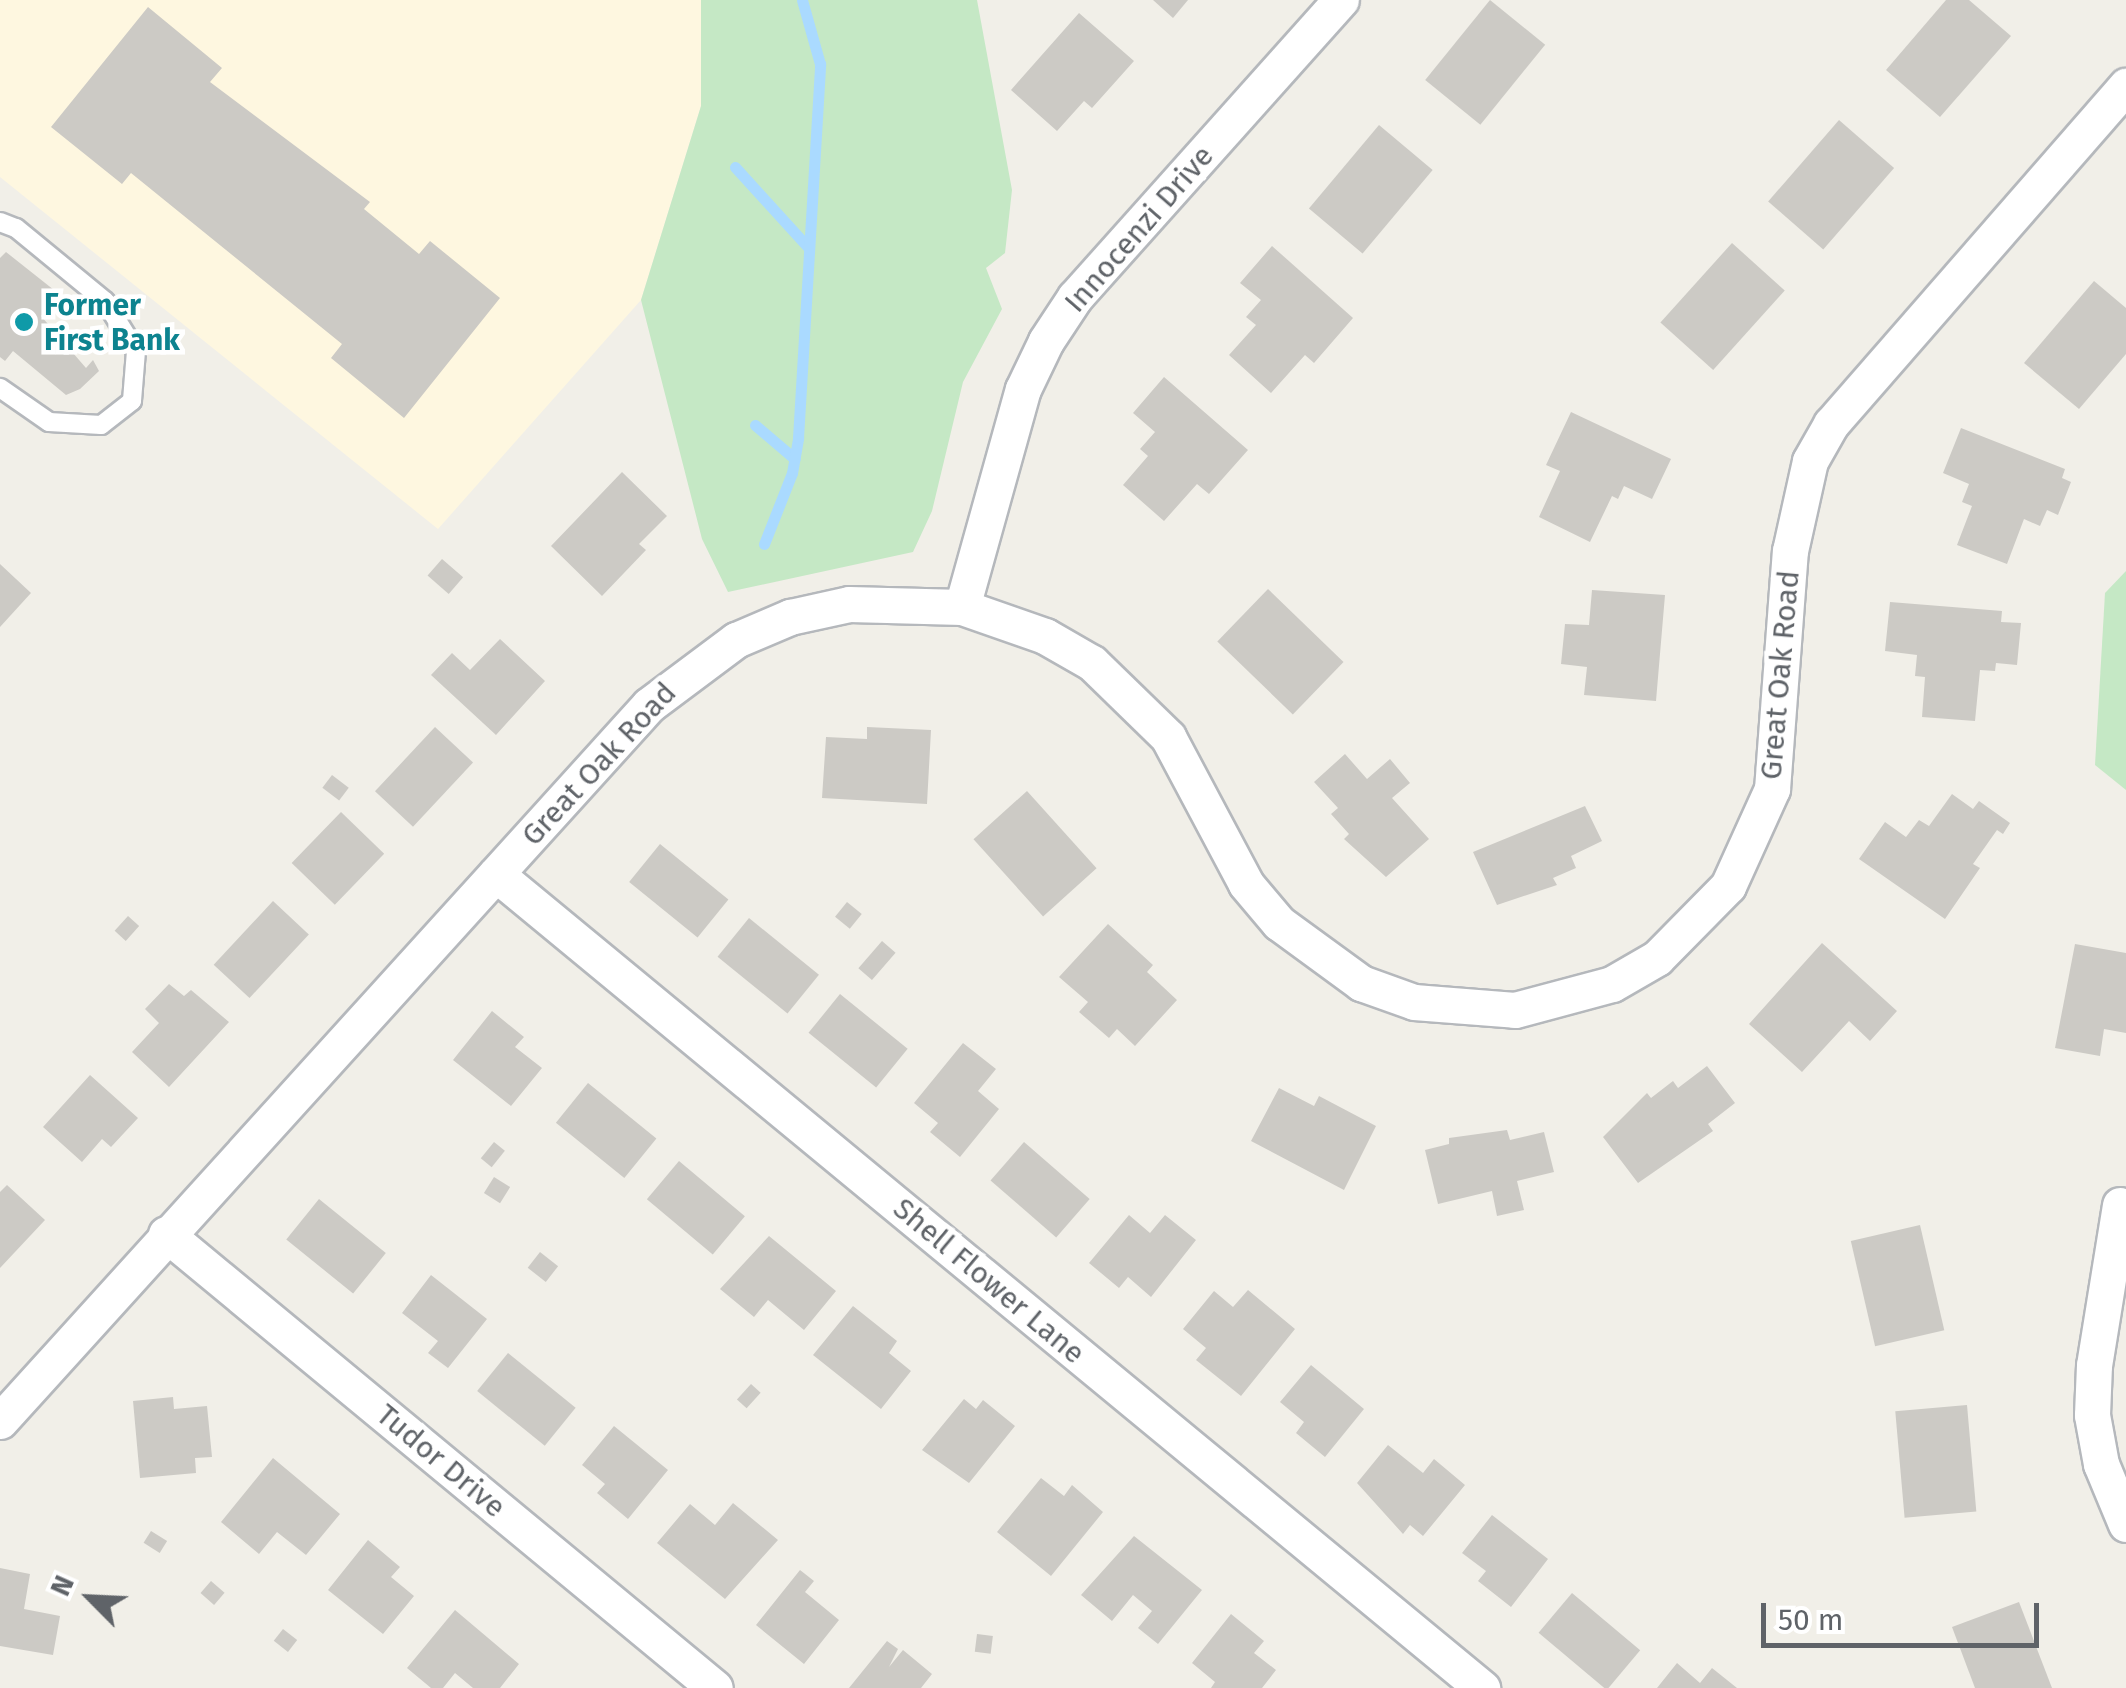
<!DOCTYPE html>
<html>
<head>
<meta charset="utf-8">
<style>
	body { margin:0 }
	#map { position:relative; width:2126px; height:1688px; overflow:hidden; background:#f1efe8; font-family:"Fira Sans",sans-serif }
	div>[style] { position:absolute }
	.commercial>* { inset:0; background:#fef7e0 }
	.green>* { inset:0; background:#c5e8c5 }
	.stream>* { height:11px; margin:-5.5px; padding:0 5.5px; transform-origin:5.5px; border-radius:5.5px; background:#aadaff }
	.building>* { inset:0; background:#cccac5; transform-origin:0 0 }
	.roads { filter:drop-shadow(2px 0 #b5b8bc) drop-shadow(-2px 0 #b5b8bc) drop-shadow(0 2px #b5b8bc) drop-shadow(0 -2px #b5b8bc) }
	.lane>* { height:18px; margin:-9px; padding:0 9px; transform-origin:9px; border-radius:9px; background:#fff }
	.street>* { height:35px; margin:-17.5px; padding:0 17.5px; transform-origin:17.5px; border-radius:17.5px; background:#fff }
	.dots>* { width:28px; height:28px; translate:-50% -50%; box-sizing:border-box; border:5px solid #fff; border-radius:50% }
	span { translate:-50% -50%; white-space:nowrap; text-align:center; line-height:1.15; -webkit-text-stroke:9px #fff; paint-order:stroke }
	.street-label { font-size:30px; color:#5f6368 }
	.culture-label { font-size:30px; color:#0d838f; font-weight:700 }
	.left { translate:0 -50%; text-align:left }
	.north { position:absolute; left:40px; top:1548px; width:100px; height:100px; -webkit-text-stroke:8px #fff; paint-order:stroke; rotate:294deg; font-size:28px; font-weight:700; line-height:40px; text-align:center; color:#5f6368 }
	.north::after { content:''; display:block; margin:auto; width:35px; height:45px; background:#5f6368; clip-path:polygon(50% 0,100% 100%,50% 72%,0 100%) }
	.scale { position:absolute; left:1761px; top:1603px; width:278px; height:45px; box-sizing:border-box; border:5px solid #5f6368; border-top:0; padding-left:12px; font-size:30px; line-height:35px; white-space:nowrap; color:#5f6368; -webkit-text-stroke:8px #fff; paint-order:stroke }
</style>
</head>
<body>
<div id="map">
	<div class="commercial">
		<i style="clip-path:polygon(0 0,701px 0,701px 106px,641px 300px,438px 529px,0 177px)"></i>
	</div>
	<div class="green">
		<i style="clip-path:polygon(701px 0,977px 0,1012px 190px,1005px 253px,986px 268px,1002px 309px,963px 382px,932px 511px,913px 552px,728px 592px,702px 539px,641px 300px,701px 106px)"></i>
		<i style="clip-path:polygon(2126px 571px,2126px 790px,2095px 765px,2105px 593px)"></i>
	</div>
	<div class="stream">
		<i style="left:735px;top:167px;width:107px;rotate:47.7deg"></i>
		<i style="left:755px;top:425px;width:52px;rotate:40.4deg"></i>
		<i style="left:764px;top:544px;width:76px;rotate:-68.5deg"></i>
		<i style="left:792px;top:473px;width:36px;rotate:-80deg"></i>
		<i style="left:798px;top:438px;width:375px;rotate:-86.6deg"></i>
		<i style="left:820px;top:64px;width:66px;rotate:-105.7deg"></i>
	</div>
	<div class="building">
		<i style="clip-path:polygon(1153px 0,1188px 0,1173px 18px)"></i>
		<i style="left:1490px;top:0;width:71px;height:103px;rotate:39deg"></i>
		<i style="clip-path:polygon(1946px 0,1969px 0,2011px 36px,1940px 117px,1886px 70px)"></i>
		<i style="clip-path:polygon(148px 7px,222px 68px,210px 82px,370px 202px,364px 209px,419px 254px,430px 241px,500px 298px,404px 418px,331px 358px,342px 344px,131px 173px,122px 184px,51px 127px)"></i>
		<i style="clip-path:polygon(1079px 13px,1134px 61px,1092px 108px,1084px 101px,1057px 131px,1011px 90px)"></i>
		<i style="left:1839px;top:120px;width:73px;height:108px;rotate:41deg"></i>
		<i style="left:1379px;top:125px;width:70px;height:109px;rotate:40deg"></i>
		<i style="left:1732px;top:243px;width:71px;height:107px;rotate:42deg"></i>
		<i style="clip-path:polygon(1272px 246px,1353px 318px,1314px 363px,1305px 355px,1271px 393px,1229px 355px,1256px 325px,1246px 317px,1261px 300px,1240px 283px)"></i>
		<i style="clip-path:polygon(6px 252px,59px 294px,41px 316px,86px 368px,93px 360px,99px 371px,80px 389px,66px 395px,13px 351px,5px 361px,0 357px,0 258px)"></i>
		<i style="clip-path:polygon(2094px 281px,2126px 308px,2126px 354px,2079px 409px,2024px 363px)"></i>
		<i style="clip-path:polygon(1164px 377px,1248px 450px,1209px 494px,1197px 484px,1164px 521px,1123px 485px,1148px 456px,1140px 449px,1155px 432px,1133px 413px)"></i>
		<i style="clip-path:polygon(1571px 412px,1671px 459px,1652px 499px,1624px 486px,1618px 499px,1612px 496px,1590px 542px,1539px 517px,1560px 471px,1546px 465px)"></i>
		<i style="clip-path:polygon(1961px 428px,2065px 469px,2062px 478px,2071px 482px,2058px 515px,2047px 510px,2040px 526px,2024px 519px,2007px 564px,1957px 545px,1972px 506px,1962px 502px,1969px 484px,1943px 473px)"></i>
		<i style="clip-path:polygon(622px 472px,667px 516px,639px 544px,646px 550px,602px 596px,551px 546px)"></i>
		<i style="left:442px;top:559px;width:28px;height:22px;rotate:41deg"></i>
		<i style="clip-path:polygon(0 564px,31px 593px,0 627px)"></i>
		<i style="left:1268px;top:589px;width:105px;height:73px;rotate:44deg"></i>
		<i style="clip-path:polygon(1592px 590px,1665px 595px,1656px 701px,1584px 695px,1587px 667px,1561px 664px,1565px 624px,1589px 625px)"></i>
		<i style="clip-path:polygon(1890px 602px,2002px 611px,2001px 622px,2021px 623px,2017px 665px,1996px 663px,1995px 671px,1980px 670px,1975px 721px,1922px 717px,1925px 677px,1915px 676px,1917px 655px,1885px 651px)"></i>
		<i style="clip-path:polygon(500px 639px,545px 681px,496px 735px,431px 675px,452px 653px,470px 670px)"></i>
		<i style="left:435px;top:727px;width:52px;height:88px;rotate:43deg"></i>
		<i style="clip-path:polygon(867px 727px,931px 730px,927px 804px,822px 798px,826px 737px,867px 739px)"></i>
		<i style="clip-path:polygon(1345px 754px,1367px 779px,1390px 759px,1410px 783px,1392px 798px,1429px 839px,1386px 877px,1344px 839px,1349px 834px,1331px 814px,1338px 808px,1314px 782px)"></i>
		<i style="left:332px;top:775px;width:21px;height:16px;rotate:37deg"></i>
		<i style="left:1027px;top:791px;width:104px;height:72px;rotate:48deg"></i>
		<i style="clip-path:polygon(1952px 794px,1973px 809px,1979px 801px,2010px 823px,2003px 834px,1997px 830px,1973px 864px,1980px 868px,1945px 919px,1859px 859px,1885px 822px,1906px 837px,1919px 820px,1929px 826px)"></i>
		<i style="clip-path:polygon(1585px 806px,1602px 841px,1571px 856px,1576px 868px,1553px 878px,1557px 885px,1497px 905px,1473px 852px)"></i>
		<i style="left:341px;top:812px;width:60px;height:71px;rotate:44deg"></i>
		<i style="left:660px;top:844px;width:88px;height:49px;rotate:39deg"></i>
		<i style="left:273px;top:901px;width:49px;height:87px;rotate:43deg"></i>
		<i style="left:847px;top:902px;width:19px;height:19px;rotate:39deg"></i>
		<i style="left:128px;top:916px;width:15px;height:20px;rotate:42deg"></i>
		<i style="left:749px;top:918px;width:90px;height:50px;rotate:39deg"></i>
		<i style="clip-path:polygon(1108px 924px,1153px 965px,1147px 972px,1177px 1000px,1135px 1046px,1117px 1029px,1109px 1038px,1079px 1012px,1088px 1002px,1059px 977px)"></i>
		<i style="left:882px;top:941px;width:18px;height:36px;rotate:41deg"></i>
		<i style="clip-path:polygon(1822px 943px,1897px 1011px,1870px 1041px,1849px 1021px,1802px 1072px,1749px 1024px)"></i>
		<i style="clip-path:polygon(2075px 944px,2126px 953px,2126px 1033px,2104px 1029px,2100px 1056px,2055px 1048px)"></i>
		<i style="clip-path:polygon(169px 984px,184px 996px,191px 990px,229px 1022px,169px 1087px,132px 1052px,159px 1023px,145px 1009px)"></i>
		<i style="left:840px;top:994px;width:87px;height:50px;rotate:39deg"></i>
		<i style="clip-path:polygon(492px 1011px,524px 1037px,515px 1047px,542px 1068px,511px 1106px,453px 1060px)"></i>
		<i style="clip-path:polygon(963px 1043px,996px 1069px,978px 1091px,999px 1109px,960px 1157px,930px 1132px,938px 1123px,914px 1103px)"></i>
		<i style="clip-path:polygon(1707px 1066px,1735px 1103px,1708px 1124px,1713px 1131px,1638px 1183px,1603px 1137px,1647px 1093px,1651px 1098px,1673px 1081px,1678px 1088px)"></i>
		<i style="clip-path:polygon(90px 1075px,138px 1118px,111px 1147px,102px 1139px,82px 1162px,43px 1127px)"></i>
		<i style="left:588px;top:1083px;width:88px;height:51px;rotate:39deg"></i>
		<i style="clip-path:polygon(1279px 1088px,1314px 1106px,1319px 1096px,1376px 1126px,1344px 1190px,1251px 1141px)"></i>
		<i style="clip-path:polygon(1507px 1130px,1510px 1140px,1544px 1132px,1554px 1172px,1517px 1181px,1524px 1210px,1497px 1216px,1492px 1191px,1438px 1204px,1425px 1150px,1449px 1144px,1449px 1138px)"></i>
		<i style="left:494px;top:1142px;width:14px;height:21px;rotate:39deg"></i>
		<i style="left:1024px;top:1142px;width:87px;height:51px;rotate:41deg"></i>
		<i style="left:679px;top:1161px;width:86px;height:50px;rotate:40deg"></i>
		<i style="left:494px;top:1177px;width:19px;height:19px;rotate:32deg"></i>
		<i style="clip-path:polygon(7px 1185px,45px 1220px,0 1268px,0 1192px)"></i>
		<i style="left:319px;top:1199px;width:86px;height:52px;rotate:39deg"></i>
		<i style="clip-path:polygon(1129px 1215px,1150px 1233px,1165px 1215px,1196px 1240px,1151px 1297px,1128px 1277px,1119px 1288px,1089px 1263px)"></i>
		<i style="left:1920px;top:1225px;width:108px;height:71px;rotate:77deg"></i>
		<i style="clip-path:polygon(769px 1236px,836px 1291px,804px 1330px,768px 1300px,754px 1317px,720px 1289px)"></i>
		<i style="left:540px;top:1252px;width:23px;height:20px;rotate:38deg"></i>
		<i style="clip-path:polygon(431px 1275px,487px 1319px,448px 1368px,428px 1353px,438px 1341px,402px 1313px)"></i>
		<i style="clip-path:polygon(1248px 1290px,1295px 1329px,1241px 1396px,1196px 1360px,1206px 1348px,1183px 1329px,1214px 1291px,1233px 1307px)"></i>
		<i style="clip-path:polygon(853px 1306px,897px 1341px,889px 1353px,911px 1371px,881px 1409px,813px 1355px)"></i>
		<i style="left:508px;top:1353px;width:87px;height:49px;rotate:39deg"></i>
		<i style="clip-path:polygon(1311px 1365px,1364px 1409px,1325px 1457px,1296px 1433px,1304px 1422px,1280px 1402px)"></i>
		<i style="left:751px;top:1384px;width:13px;height:21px;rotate:42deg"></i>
		<i style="clip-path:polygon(173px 1397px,174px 1409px,207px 1406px,212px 1457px,195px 1458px,196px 1473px,140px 1478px,133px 1401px)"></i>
		<i style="clip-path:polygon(964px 1399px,976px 1409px,983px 1400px,1015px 1426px,969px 1483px,922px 1450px)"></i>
		<i style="left:1967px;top:1405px;width:107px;height:72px;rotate:85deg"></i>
		<i style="clip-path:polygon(614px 1426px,668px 1470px,628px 1519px,597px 1493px,605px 1484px,582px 1465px)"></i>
		<i style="clip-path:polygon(1388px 1445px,1423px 1473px,1434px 1459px,1465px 1485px,1423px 1536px,1410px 1525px,1403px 1534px,1357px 1483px)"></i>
		<i style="clip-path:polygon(273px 1458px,340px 1514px,306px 1555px,277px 1532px,259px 1554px,221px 1522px)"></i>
		<i style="clip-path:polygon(1041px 1478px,1064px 1496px,1072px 1485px,1103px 1512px,1051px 1576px,997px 1532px)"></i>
		<i style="clip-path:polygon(733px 1503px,778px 1540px,725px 1599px,657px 1543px,690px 1504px,715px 1525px)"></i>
		<i style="clip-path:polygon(1492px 1515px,1548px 1559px,1511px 1607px,1478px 1581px,1486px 1571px,1462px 1553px)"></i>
		<i style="left:151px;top:1531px;width:19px;height:14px;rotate:32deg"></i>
		<i style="clip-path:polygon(1134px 1536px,1202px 1590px,1158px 1644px,1138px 1628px,1152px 1611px,1133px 1595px,1112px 1621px,1081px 1595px)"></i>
		<i style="clip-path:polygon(368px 1540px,400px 1567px,391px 1577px,414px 1596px,383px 1634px,328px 1590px)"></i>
		<i style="clip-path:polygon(0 1568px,30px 1574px,24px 1609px,60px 1616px,53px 1655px,0 1646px)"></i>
		<i style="clip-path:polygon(800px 1570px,814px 1581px,805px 1592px,839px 1620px,804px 1664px,756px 1625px)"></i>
		<i style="left:211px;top:1581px;width:18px;height:16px;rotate:41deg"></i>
		<i style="left:1572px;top:1593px;width:89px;height:52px;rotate:40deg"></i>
		<i style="clip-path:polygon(2019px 1602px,2052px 1688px,1975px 1688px,1952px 1627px)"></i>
		<i style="clip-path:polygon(455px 1610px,519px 1664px,500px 1688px,473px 1688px,455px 1673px,443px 1688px,431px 1688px,407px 1668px)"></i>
		<i style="clip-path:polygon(1231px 1614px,1264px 1641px,1254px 1653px,1276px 1670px,1262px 1688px,1211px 1688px,1215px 1682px,1192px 1663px)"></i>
		<i style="left:283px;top:1629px;width:18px;height:15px;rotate:38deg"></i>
		<i style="left:977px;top:1634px;width:16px;height:18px;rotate:7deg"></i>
		<i style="clip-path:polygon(887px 1641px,898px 1649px,889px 1667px,903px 1650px,932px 1674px,921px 1688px,849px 1688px)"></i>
		<i style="clip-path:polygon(1677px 1663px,1700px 1683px,1712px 1668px,1737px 1688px,1657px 1688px)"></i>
	</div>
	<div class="roads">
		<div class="lane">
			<i style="left:0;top:222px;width:17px;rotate:21deg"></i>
			<i style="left:16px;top:228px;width:115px;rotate:39.4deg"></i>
			<i style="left:105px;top:301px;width:59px;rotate:58.2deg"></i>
			<i style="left:136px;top:351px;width:50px;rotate:94.6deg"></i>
			<i style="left:132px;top:401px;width:39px;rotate:142deg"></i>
			<i style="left:101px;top:425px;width:52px;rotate:-176.7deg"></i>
			<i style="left:49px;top:422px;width:60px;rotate:-145.2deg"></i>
		</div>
		<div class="street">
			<i style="left:962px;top:607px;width:226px;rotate:-74.4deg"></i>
			<i style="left:1023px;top:389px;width:53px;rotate:-64.4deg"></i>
			<i style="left:1046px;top:341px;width:53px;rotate:-56.6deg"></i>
			<i style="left:1075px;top:297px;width:399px;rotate:-48.2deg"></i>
			<i style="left:496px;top:874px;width:1279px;rotate:39.54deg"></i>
			<i style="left:2120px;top:1205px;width:162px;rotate:99.2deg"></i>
			<i style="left:2094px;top:1365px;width:50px;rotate:92.3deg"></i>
			<i style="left:2092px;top:1415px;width:50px;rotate:79.6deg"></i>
			<i style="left:2101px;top:1464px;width:65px;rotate:67.4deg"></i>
			<i style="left:166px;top:1234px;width:712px;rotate:39.59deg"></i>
			<i style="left:0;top:1421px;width:966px;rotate:-47.81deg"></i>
			<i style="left:649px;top:705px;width:109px;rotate:-36.8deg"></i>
			<i style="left:736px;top:640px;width:59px;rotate:-23.1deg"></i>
			<i style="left:790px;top:617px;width:60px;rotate:-12.4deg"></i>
			<i style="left:849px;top:604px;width:113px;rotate:1.5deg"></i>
			<i style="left:962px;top:607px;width:88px;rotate:19.3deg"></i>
			<i style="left:1045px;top:636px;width:54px;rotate:29.9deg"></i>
			<i style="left:1092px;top:663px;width:106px;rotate:44.2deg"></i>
			<i style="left:1168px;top:737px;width:166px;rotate:62deg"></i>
			<i style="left:1246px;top:884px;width:51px;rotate:49.8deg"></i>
			<i style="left:1279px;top:923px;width:102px;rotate:36.2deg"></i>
			<i style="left:1361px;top:983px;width:56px;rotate:19.7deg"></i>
			<i style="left:1414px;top:1002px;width:101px;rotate:4.5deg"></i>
			<i style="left:1515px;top:1010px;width:100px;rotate:-15deg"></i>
			<i style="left:1612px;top:984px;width:52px;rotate:-30deg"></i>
			<i style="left:1657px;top:958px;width:101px;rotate:-45.4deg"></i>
			<i style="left:1728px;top:886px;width:107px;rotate:-65.6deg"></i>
			<i style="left:1772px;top:789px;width:239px;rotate:-85.7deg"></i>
			<i style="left:1790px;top:551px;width:92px;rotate:-77.5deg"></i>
			<i style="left:1810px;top:461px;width:43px;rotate:-60.4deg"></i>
			<i style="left:1831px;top:424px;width:449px;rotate:-48.9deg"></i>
		</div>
	</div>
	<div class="dots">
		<i style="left:24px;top:322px;background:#0f9aa8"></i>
	</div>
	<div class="street-label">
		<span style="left:1139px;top:229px;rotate:-49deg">Innocenzi Drive</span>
		<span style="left:1780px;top:675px;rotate:-85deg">Great Oak Road</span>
		<span style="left:599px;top:764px;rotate:-47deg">Great Oak Road</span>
		<span style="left:989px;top:1281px;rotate:40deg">Shell Flower Lane</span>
		<span style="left:441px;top:1461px;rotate:40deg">Tudor Drive</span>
	</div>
	<div class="culture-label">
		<span class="left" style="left:44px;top:322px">Former<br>First Bank</span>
	</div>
	<div class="north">N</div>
	<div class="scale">50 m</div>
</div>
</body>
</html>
